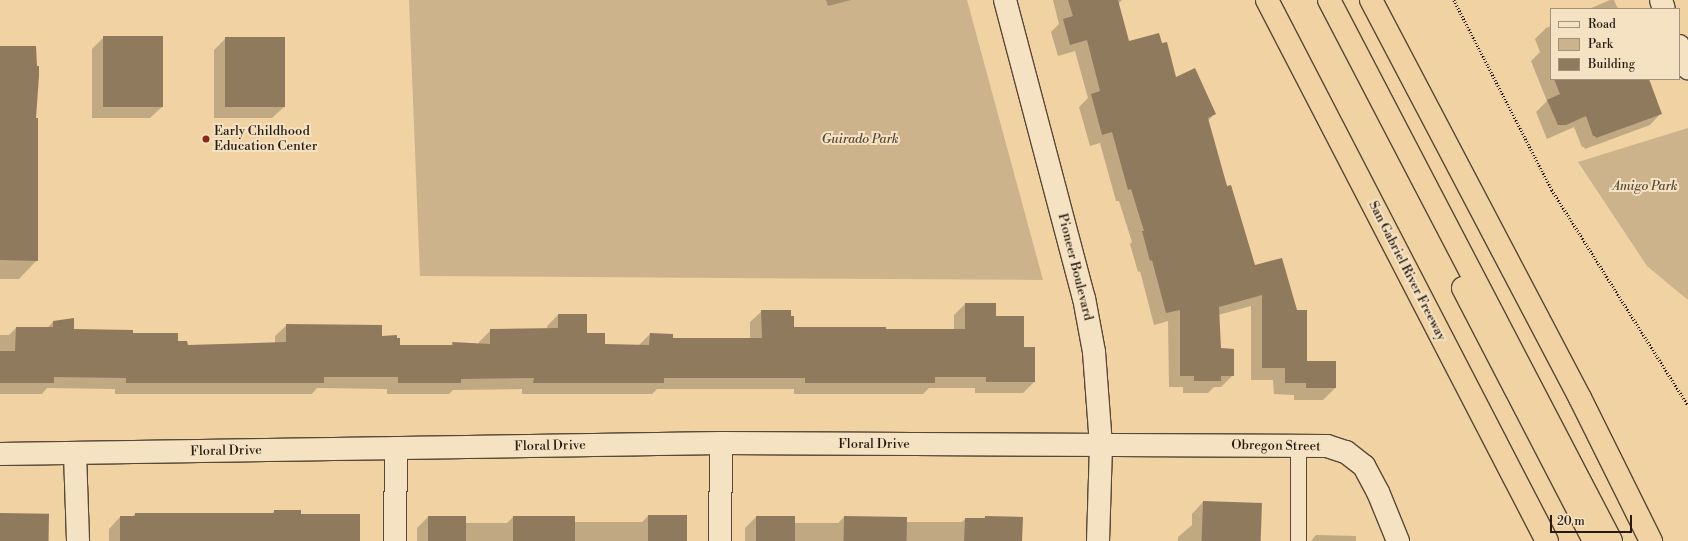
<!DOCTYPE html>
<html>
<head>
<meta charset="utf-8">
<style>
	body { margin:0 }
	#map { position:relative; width:1688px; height:541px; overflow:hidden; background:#f0d2a3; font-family:"Libre Bodoni",serif }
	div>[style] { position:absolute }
	.green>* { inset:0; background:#cdb38b }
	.shadow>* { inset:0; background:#0003 }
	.building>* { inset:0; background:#8f7a5e; transform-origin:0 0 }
	.path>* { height:2.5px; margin-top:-1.25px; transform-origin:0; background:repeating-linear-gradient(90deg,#251b13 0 1px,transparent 0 3px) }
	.roads { filter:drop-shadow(1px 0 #584937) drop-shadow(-1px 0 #584937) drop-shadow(0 1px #584937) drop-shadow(0 -1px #584937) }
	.lane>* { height:15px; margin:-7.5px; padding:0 7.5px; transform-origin:7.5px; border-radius:7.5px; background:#f5e2c3 }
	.street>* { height:22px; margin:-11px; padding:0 11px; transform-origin:11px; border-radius:11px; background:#f5e2c3 }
	.secondary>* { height:22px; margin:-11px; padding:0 11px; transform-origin:11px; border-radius:11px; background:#f5e2c3 }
	.highway>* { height:22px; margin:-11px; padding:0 11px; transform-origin:11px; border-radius:11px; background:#f0d2a3 }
	.dots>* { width:11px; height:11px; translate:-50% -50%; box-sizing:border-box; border:2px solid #f5e2c3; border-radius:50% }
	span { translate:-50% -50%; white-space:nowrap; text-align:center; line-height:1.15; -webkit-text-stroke:4px #f5e2c3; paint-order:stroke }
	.poi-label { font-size:13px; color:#251b13 }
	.left { translate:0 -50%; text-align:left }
	.park-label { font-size:13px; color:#574937; font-style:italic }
	.street-label { font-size:13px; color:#251b13 }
	.legend { position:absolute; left:1550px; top:8px; width:130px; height:72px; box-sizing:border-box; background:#f5e2c3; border:1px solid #a2927d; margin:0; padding:5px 7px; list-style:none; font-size:12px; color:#251b13 }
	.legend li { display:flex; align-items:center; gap:8px; height:20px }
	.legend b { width:20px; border:1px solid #a2927d }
	.scale { position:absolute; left:1550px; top:515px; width:82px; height:18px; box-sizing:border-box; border:2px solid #251b13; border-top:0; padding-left:5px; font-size:12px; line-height:14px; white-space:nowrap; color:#251b13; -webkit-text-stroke:3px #f5e2c3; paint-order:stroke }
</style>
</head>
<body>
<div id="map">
	<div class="green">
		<i style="clip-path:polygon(409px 0,967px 0,1043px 280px,420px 276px)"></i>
		<i style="clip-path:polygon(1688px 128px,1688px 300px,1647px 266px,1578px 162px)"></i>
	</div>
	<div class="shadow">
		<i style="clip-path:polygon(826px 0,851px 0,828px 6px)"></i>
		<i style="clip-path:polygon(1053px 0,1122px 0,1118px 4px,1128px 42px,1161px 44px,1176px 78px,1214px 114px,1208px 121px,1226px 187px,1254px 267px,1306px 362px,1335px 362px,1335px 388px,1323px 400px,1294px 400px,1294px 395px,1274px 394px,1273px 380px,1251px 380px,1251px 306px,1218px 315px,1220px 349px,1233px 375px,1221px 387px,1214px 387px,1208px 393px,1183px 393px,1183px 387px,1169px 387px,1168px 321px,1154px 325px,1140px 271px,1138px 272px,1130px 244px,1132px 242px,1119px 201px,1116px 201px,1100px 143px,1090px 146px,1079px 107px,1088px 98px,1075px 51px,1058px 56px,1051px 32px,1059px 24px)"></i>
		<i style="clip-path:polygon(1610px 0,1614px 0,1618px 9px,1589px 9px)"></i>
		<i style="clip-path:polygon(1551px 26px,1551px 79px,1648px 79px,1661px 113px,1650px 125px,1585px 149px,1584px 147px,1582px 147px,1574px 127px,1547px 139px,1536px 112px,1547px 101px,1531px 61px,1540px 52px,1535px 39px,1546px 28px)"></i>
		<i style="clip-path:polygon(104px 37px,162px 107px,150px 118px,92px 118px,92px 49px)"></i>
		<i style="clip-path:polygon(226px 38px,284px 107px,272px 118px,214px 118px,214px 50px)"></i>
		<i style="clip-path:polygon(0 47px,35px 119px,37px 260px,19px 279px,0 279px)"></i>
		<i style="clip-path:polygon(965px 304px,995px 317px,1023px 348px,1034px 382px,1023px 393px,975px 393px,975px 388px,929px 388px,923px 394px,794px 394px,794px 389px,657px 389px,652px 394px,522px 394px,522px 389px,453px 390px,449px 394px,387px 394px,387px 389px,317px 388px,312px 394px,115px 394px,115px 389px,47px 388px,42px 394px,0 394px,0 335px,9px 335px,16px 328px,47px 328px,53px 322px,73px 330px,132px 334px,177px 342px,187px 346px,275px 343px,275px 336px,287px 325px,381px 337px,399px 346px,450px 346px,453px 343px,479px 345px,479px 342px,491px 330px,547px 330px,547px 326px,558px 315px,604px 345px,639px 345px,650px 334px,672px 339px,750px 339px,750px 322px,762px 311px,790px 317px,793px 328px,885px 330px,954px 330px,954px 315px)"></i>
		<i style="clip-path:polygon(1203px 502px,1261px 541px,1178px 541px,1178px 537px,1192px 525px,1192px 514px)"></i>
		<i style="clip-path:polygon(274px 511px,300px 515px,359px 541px,109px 541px,109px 529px,120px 517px,132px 517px,135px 514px,272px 514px)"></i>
		<i style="clip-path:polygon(648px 516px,686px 541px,417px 541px,417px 528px,428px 517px,465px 523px,507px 523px,513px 517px,574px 522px,642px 522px)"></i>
		<i style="clip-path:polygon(756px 517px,794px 523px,838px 523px,844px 517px,907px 522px,962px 522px,965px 519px,984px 519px,985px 517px,1021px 541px,745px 541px,745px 528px)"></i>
		<i style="clip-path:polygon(1316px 535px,1356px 536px,1356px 541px,1311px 541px)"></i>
	</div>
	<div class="building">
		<i style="clip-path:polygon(1068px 0,1118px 0,1129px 41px,1159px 33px,1162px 43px,1167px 42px,1176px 77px,1195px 68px,1216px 114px,1208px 118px,1227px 186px,1231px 185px,1255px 265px,1282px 258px,1297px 310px,1307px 310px,1307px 361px,1336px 361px,1336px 388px,1306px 388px,1306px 383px,1285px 383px,1285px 368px,1262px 368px,1262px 295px,1219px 307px,1221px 348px,1234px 349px,1234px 376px,1221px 376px,1221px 381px,1194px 381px,1194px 376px,1180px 376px,1180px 310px,1166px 313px,1152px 260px,1150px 261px,1142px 231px,1144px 231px,1131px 189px,1128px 190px,1112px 132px,1102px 135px,1091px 94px,1100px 91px,1087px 40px,1070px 45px,1063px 19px,1073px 16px)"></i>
		<i style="left:103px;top:36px;width:60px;height:71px"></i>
		<i style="left:225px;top:37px;width:60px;height:70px"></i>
		<i style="clip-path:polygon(0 46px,36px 46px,37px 66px,39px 66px,39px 76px,36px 118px,38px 118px,38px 261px,0 260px)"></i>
		<i style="clip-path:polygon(1554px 79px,1649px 79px,1662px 114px,1596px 138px,1595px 136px,1593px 136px,1586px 116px,1566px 125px,1558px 125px,1547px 100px,1560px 94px)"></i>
		<i style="clip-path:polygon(965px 303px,996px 303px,996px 316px,1024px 316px,1024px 347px,1035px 347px,1035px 382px,986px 382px,986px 377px,935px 377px,935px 383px,805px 383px,805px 378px,664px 378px,664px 383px,533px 383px,534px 378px,461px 379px,461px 383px,398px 383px,398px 377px,324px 377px,324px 383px,126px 383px,126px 378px,54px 377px,54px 383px,0 383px,0 351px,15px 351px,16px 327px,53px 327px,53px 321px,74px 318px,74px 329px,133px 330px,133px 333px,178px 333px,178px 341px,187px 341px,188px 345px,286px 342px,286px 324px,382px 325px,382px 336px,397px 335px,397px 338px,400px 338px,400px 345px,453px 345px,452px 342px,490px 344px,490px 329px,558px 328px,558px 314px,587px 314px,587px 333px,605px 333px,605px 344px,649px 345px,650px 333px,673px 334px,673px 338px,762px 338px,761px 310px,791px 310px,791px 316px,794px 316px,794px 327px,886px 327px,886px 329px,965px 329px)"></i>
		<i style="left:1203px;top:501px;width:59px;height:40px;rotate:2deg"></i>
		<i style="clip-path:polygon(274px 510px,301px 510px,301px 514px,360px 514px,360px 541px,120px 541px,120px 516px,135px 516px,135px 513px,274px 513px)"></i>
		<i style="left:0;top:513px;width:49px;height:28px;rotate:1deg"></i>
		<i style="left:648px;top:515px;width:39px;height:26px"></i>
		<i style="left:428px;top:516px;width:38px;height:25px"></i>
		<i style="left:513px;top:516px;width:62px;height:25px"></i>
		<i style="left:756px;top:516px;width:39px;height:25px"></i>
		<i style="left:844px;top:516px;width:63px;height:25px;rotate:1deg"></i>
		<i style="clip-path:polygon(985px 516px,1023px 517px,1022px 541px,964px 541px,965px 518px,985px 518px)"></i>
	</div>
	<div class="path">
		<i style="left:1454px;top:0;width:214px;rotate:62.7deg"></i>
		<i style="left:1552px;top:190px;width:254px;rotate:57.7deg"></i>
	</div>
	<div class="roads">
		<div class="lane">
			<i style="left:1298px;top:541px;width:96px;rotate:-90deg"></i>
		</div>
		<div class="street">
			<i style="left:1661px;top:0;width:9px;rotate:72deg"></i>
			<i style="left:1679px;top:46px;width:24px;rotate:68deg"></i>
			<i style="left:0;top:454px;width:721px;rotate:-0.87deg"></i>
			<i style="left:721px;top:443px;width:606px;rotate:0.28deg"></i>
			<i style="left:1327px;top:446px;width:20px;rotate:18deg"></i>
			<i style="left:1346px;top:452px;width:23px;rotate:38deg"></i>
			<i style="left:1364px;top:466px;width:30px;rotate:62deg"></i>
			<i style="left:1378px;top:492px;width:53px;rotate:67.8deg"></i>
			<i style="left:75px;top:454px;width:87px;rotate:88deg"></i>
			<i style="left:395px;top:541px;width:93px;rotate:-89.4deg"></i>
			<i style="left:720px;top:541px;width:98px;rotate:-89.4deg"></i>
		</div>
		<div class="secondary">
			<i style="left:1005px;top:0;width:308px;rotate:75.2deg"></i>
			<i style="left:1084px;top:298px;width:55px;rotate:79.5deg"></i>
			<i style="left:1094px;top:352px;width:94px;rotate:85.7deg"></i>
			<i style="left:1101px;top:446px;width:95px;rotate:91.8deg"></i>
		</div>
		<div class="highway">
			<i style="left:1267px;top:0;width:609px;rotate:62.64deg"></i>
			<i style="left:1329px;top:0;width:610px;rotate:62.47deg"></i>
			<i style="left:1371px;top:0;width:450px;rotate:62.3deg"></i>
			<i style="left:1580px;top:398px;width:160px;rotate:63.6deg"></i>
			<i style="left:1463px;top:288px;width:285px;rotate:62.6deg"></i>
		</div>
	</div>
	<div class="dots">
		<i style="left:206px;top:139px;background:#8f2418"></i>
	</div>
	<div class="poi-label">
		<span class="left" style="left:214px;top:139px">Early Childhood<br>Education Center</span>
	</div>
	<div class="park-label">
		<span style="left:860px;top:139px">Guirado Park</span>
		<span style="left:1645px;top:186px">Amigo Park</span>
	</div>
	<div class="street-label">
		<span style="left:1075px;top:267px;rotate:76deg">Pioneer Boulevard</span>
		<span style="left:1407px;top:271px;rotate:63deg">San Gabriel River Freeway</span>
		<span style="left:874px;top:444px">Floral Drive</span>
		<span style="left:550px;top:446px;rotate:-1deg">Floral Drive</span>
		<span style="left:1276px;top:446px;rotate:1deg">Obregon Street</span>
		<span style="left:226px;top:451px;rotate:-1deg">Floral Drive</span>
	</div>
	<ul class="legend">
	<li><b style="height:5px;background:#f5e2c3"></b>Road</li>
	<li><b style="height:11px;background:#cdb38b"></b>Park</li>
	<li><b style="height:11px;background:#8f7a5e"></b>Building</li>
	</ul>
	<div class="scale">20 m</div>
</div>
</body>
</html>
